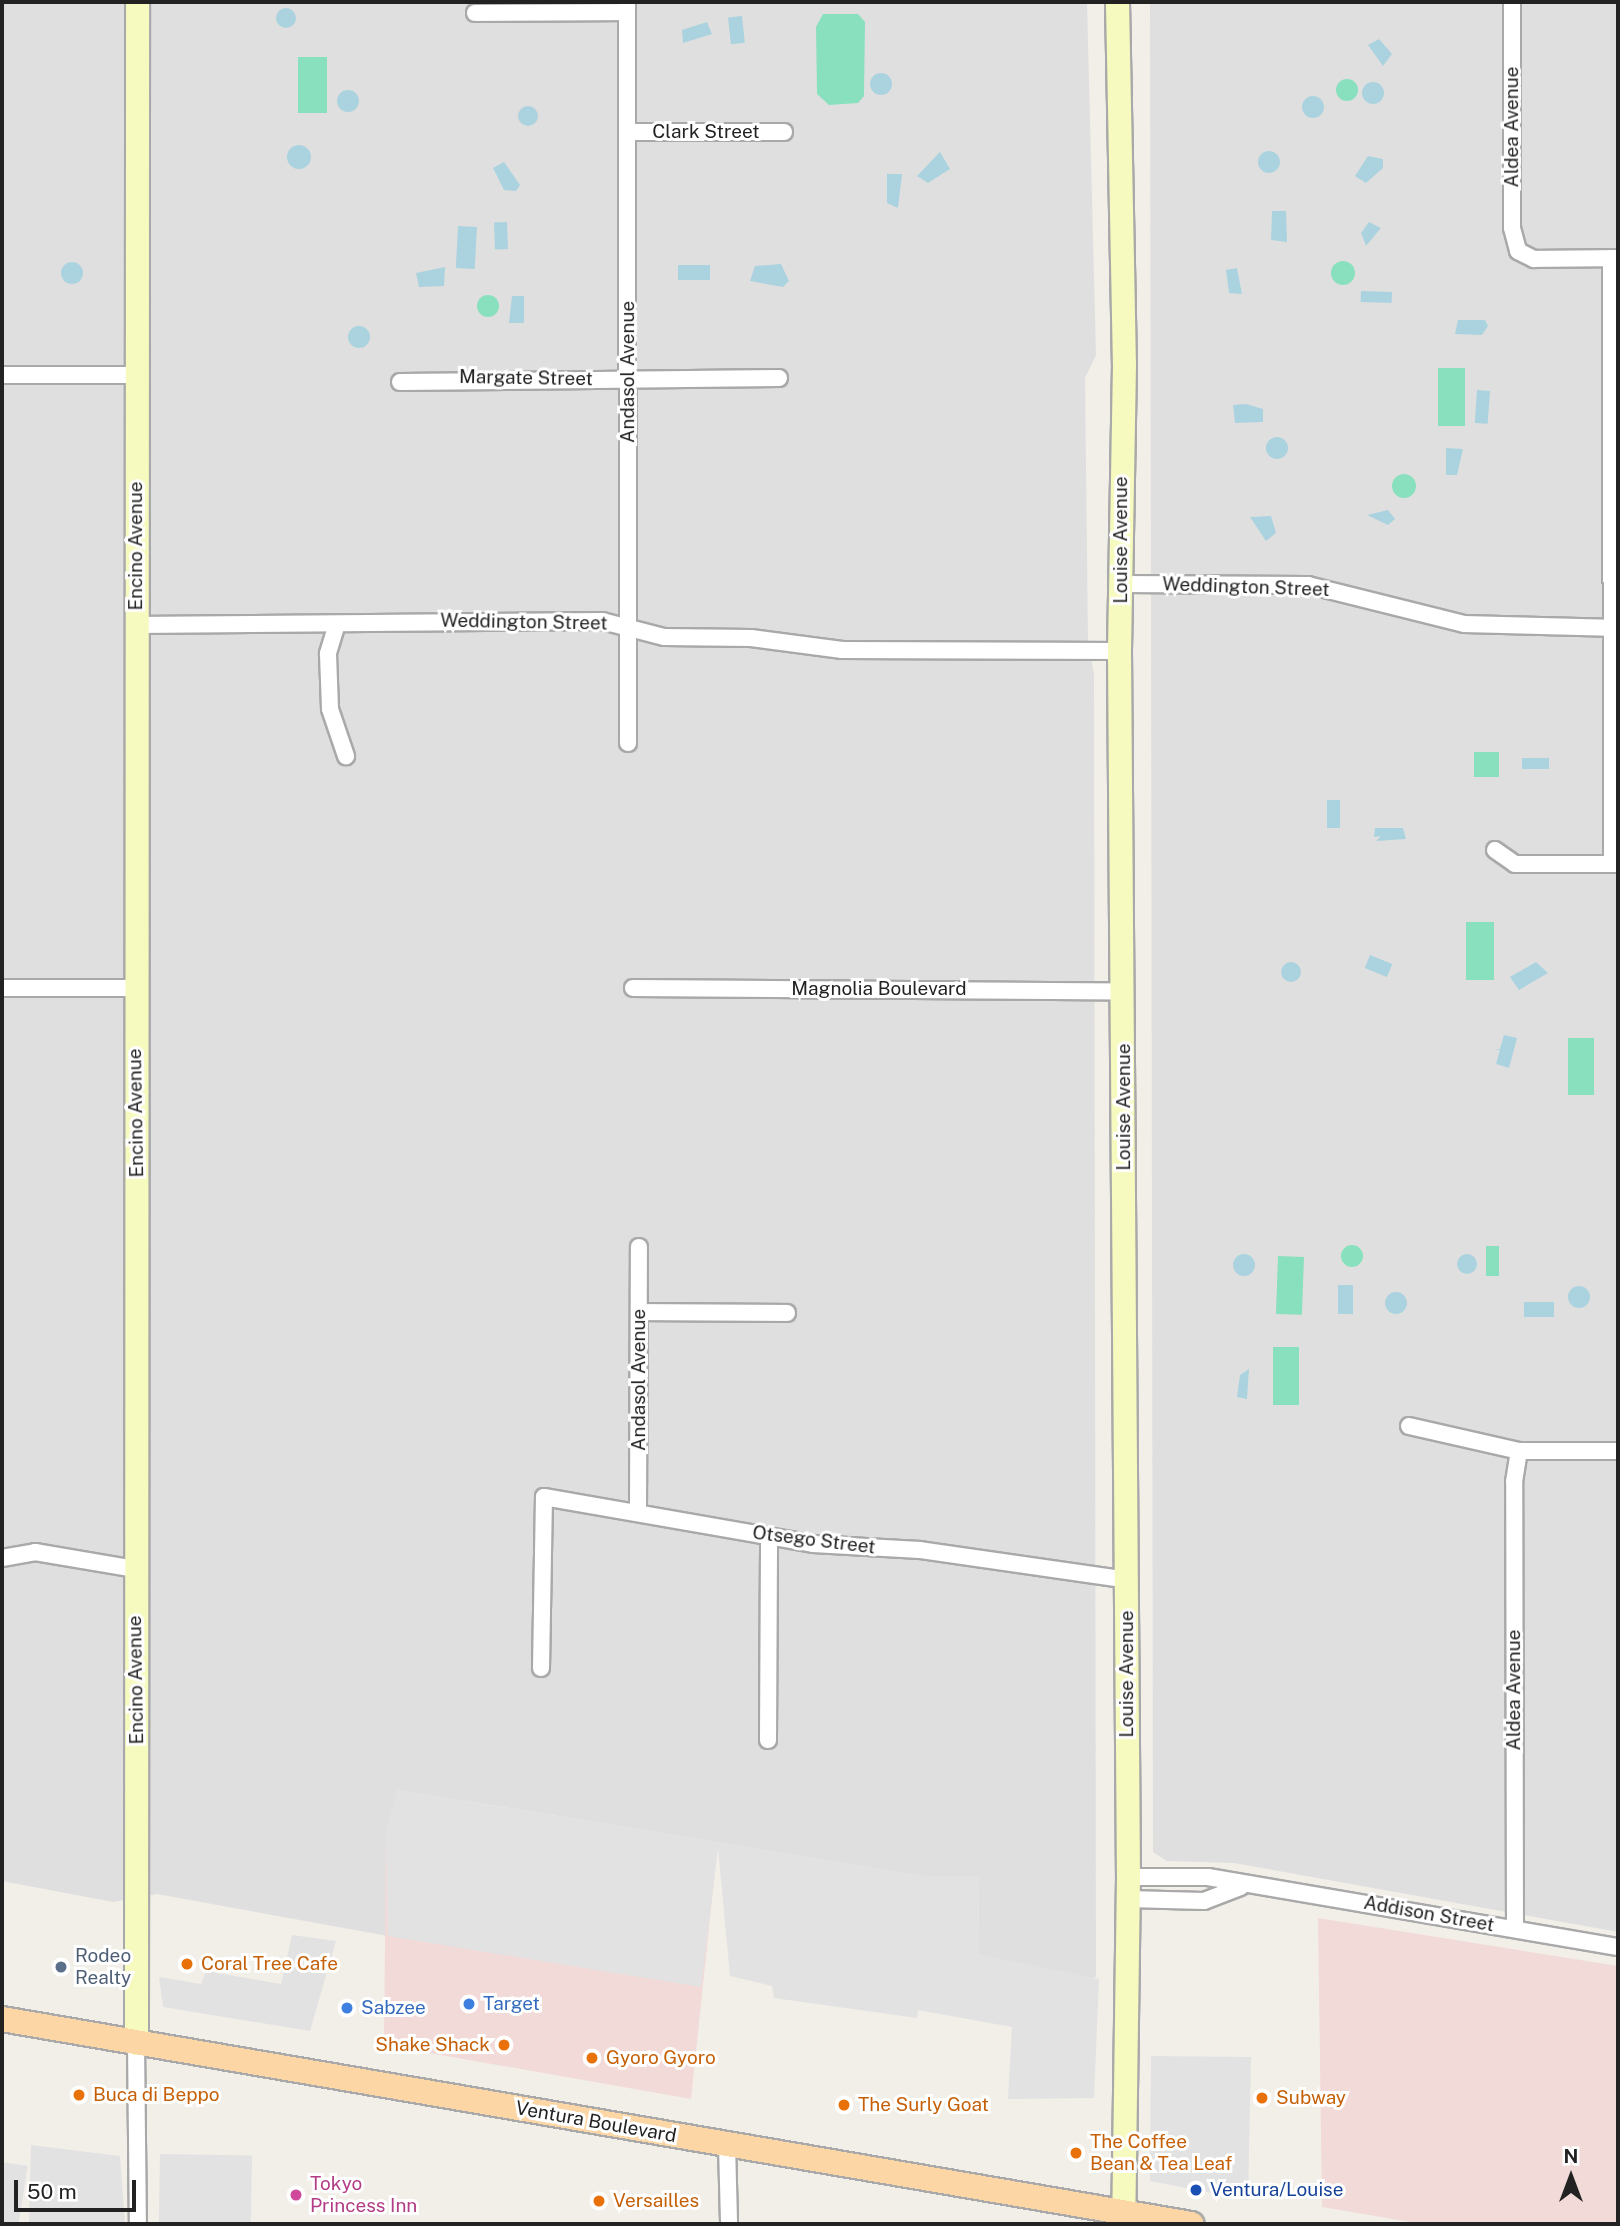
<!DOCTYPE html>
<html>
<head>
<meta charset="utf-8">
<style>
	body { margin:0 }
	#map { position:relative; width:1620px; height:2226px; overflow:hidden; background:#f2efe9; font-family:"Public Sans",sans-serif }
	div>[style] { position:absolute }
	.residential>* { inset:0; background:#e0dfdf }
	.commercial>* { inset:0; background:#f2dad9 }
	.pitch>* { inset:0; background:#88e0be; transform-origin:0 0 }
	.round { border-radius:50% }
	.parking>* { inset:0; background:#e2e2e2; transform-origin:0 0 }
	.water>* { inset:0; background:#aad3df; transform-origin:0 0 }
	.roads { filter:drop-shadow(2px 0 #a9a9a9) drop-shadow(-2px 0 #a9a9a9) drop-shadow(0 2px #a9a9a9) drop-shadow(0 -2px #a9a9a9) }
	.street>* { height:16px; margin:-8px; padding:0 8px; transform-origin:8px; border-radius:8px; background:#fff }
	.secondary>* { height:23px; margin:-11.5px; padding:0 11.5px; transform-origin:11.5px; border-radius:11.5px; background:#f7fabf }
	.primary>* { height:24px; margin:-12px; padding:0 12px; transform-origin:12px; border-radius:12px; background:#fcd6a4 }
	.dots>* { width:19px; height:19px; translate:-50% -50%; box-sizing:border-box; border:4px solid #fff; border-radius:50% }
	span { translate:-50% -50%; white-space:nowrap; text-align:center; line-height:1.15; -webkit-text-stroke:6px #fff; paint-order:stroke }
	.street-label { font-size:19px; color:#222 }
	.service-label { font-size:19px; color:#4e5e75 }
	.left { translate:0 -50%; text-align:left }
	.food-label { font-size:19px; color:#c56008 }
	.right { translate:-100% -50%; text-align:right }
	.shop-label { font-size:19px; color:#366cbe }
	.hotel-label { font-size:19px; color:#b23c85 }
	.transit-label { font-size:19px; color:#164399 }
	.frame { position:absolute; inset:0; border:4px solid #222; pointer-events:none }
	.north { position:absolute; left:1536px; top:2142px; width:70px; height:70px; -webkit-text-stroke:5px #fff; paint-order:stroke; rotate:0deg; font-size:19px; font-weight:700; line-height:28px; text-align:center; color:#222 }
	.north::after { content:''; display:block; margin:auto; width:24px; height:32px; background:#222; clip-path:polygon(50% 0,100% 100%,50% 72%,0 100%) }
	.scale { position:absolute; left:14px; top:2180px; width:122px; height:32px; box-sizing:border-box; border:4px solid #222; border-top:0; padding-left:9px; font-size:21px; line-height:24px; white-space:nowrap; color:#222; -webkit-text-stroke:5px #fff; paint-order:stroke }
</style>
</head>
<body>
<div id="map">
	<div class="residential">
		<i style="clip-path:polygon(2px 2px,1087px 2px,1096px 355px,1085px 378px,1088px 643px,1094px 674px,1096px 1977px,1083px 1981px,978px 1954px,979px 1876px,923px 1876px,398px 1790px,386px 1834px,388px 1936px,157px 1894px,113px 1902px,2px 1881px)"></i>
		<i style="clip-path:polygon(1150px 2px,1618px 2px,1618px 1932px,1234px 1863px,1167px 1861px,1153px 1852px)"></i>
	</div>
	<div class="commercial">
		<i style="clip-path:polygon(397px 1790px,718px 1843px,691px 2099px,384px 2045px,386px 1834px)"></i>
		<i style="clip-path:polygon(1318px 1918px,1618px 1966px,1618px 2224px,1422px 2224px,1322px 2207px)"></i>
	</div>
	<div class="pitch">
		<i style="clip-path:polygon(823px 14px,858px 14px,865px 22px,864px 96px,858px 103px,829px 105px,817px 94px,816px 27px)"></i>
		<i style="left:298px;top:57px;width:29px;height:56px"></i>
		<i class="round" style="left:1336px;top:79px;width:22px;height:22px"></i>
		<i class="round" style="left:1331px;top:261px;width:24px;height:24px"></i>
		<i class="round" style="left:477px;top:295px;width:22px;height:22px"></i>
		<i style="left:1438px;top:368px;width:27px;height:58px"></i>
		<i class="round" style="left:1392px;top:474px;width:24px;height:24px"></i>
		<i style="left:1474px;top:752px;width:25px;height:25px"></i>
		<i style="left:1466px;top:922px;width:28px;height:58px"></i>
		<i style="left:1568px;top:1038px;width:26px;height:57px"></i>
		<i class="round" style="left:1341px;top:1245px;width:22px;height:22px"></i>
		<i style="left:1486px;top:1246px;width:13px;height:30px"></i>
		<i style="left:1278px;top:1256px;width:26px;height:58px;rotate:2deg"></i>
		<i style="left:1273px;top:1347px;width:26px;height:58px"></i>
	</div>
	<div class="parking">
		<i style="clip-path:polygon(397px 1790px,923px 1876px,979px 1876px,978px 1954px,1099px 1979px,1094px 2098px,1008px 2099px,1012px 2027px,918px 2010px,917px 2018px,774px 1998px,772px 1986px,730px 1976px,718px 1848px,701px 1987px,388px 1936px,386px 1834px)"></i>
		<i style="clip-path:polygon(292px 1935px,336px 1941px,310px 2031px,163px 2007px,159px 1977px,201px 1984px,206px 1971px,281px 1984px)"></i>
		<i style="clip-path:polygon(1151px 2056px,1251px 2057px,1248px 2200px,1150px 2181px)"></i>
		<i style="clip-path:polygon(31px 2145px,120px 2156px,125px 2224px,29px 2224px)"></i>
		<i style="left:160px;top:2154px;width:92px;height:70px;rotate:1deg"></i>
		<i style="left:2px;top:2162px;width:26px;height:62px;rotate:9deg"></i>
	</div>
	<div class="water">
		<i class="round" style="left:276px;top:8px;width:20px;height:20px"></i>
		<i style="left:742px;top:16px;width:27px;height:14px;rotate:84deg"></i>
		<i style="clip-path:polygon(707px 22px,712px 34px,683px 43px,682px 30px)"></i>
		<i style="clip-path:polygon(1379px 39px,1392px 54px,1383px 66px,1368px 45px)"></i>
		<i class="round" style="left:870px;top:73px;width:22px;height:22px"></i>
		<i class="round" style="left:1362px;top:82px;width:22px;height:22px"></i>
		<i class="round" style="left:337px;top:90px;width:22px;height:22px"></i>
		<i class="round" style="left:1302px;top:96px;width:22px;height:22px"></i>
		<i class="round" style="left:518px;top:106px;width:20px;height:20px"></i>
		<i class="round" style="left:287px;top:145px;width:24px;height:24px"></i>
		<i class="round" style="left:1258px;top:151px;width:22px;height:22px"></i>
		<i style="clip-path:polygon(940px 152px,950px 169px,928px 183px,917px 176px)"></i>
		<i style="clip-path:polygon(1368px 156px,1383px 159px,1383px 168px,1366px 183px,1355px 176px)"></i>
		<i style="clip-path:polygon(504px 162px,520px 185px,516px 191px,504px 190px,493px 168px)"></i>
		<i style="clip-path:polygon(887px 174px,902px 174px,898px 208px,887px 203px)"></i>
		<i style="clip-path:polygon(1272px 211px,1286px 211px,1287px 242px,1271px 240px)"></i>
		<i style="left:507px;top:222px;width:27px;height:13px;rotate:88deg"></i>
		<i style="clip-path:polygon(1369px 222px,1381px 228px,1366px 246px,1361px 233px)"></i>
		<i style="left:458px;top:226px;width:19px;height:42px;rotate:3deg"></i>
		<i class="round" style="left:61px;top:262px;width:22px;height:22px"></i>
		<i style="clip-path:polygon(781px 264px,789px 281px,783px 287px,750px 281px,755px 266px)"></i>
		<i style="left:710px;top:265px;width:15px;height:32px;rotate:90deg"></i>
		<i style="clip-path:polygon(445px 267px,444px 286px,419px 287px,416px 273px)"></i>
		<i style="clip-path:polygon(1237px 268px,1242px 294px,1229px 293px,1226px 270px)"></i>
		<i style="left:1361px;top:291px;width:31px;height:11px;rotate:2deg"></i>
		<i style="clip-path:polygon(512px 296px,524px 296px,524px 323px,509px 323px)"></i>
		<i style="clip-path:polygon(1458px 320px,1485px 320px,1488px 326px,1482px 335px,1455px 334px)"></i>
		<i class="round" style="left:348px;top:326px;width:22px;height:22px"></i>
		<i style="left:1477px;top:390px;width:13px;height:33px;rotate:4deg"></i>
		<i style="clip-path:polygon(1246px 404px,1263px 409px,1263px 422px,1235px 423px,1233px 405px)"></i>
		<i class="round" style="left:1266px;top:437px;width:22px;height:22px"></i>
		<i style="clip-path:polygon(1446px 448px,1463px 449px,1457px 475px,1446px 475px)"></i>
		<i style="clip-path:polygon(1388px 510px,1395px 519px,1388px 525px,1367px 515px)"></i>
		<i style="clip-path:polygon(1271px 516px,1276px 533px,1266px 541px,1250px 517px)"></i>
		<i style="left:1522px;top:758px;width:27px;height:11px"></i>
		<i style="left:1340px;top:800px;width:28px;height:13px;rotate:90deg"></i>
		<i style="clip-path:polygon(1375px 828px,1403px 828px,1406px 839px,1376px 841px,1381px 836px,1374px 837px)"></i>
		<i style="left:1370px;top:955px;width:24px;height:14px;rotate:22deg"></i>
		<i class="round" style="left:1281px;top:962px;width:20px;height:20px"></i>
		<i style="clip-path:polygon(1536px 962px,1548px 973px,1519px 990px,1510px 977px)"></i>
		<i style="clip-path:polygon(1504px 1035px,1517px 1038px,1509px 1068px,1496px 1064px,1500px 1050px,1493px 1050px,1500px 1049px)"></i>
		<i class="round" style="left:1233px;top:1254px;width:22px;height:22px"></i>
		<i class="round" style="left:1457px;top:1254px;width:20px;height:20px"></i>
		<i style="left:1338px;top:1285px;width:15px;height:29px"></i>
		<i class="round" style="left:1568px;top:1286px;width:22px;height:22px"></i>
		<i class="round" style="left:1385px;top:1292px;width:22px;height:22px"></i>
		<i style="left:1554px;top:1302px;width:15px;height:30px;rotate:90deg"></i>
		<i style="clip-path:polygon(1249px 1369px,1247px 1399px,1237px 1397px,1240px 1375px)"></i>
	</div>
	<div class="roads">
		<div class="street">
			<i style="left:627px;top:2px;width:741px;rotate:89.92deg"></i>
			<i style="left:1512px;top:2px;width:226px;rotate:90deg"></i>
			<i style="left:1512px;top:228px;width:24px;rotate:75deg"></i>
			<i style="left:1518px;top:251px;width:18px;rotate:27deg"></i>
			<i style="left:1534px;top:259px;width:84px;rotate:-0.7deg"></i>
			<i style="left:475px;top:13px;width:152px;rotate:-0.4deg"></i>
			<i style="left:628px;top:132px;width:156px"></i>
			<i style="left:1611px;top:258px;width:606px;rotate:89.91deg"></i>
			<i style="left:2px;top:375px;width:133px"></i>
			<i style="left:400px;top:382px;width:379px;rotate:-0.6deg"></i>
			<i style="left:1120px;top:584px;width:188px;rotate:0.3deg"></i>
			<i style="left:1308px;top:585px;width:161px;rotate:14deg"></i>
			<i style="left:1464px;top:624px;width:154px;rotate:1.5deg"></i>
			<i style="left:136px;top:625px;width:466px;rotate:-0.5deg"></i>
			<i style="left:602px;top:621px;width:64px;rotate:14.5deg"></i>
			<i style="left:664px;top:637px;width:87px;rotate:0.7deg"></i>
			<i style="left:751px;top:638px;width:92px;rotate:7.5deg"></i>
			<i style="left:842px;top:650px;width:277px;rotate:0.2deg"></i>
			<i style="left:336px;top:627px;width:28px;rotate:107deg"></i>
			<i style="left:328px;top:654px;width:55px;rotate:87.9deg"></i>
			<i style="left:330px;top:709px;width:50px;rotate:71.2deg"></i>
			<i style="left:1495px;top:850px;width:24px;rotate:35deg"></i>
			<i style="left:1515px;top:864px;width:103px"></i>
			<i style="left:2px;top:988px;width:132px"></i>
			<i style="left:633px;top:988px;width:491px;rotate:0.4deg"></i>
			<i style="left:639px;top:1312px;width:148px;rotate:0.4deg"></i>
			<i style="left:1409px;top:1426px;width:113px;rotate:12.8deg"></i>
			<i style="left:1519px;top:1451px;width:99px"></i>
			<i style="left:638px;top:1512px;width:265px;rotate:-89.8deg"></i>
			<i style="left:2px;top:1558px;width:34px;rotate:-10deg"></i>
			<i style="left:35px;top:1552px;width:101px;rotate:9.6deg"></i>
			<i style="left:541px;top:1668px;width:171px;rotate:-89deg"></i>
			<i style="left:544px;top:1497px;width:273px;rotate:9.9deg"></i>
			<i style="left:813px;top:1544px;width:107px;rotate:3.2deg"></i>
			<i style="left:920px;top:1550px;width:209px;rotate:8.2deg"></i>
			<i style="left:768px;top:1740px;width:203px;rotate:-89.7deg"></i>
			<i style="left:1128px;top:1877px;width:80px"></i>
			<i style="left:1208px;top:1877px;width:416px;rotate:9.7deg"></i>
			<i style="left:1128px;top:1899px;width:76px;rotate:1.5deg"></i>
			<i style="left:1204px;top:1901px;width:39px;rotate:-21deg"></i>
			<i style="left:1515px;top:1929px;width:447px;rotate:-90.1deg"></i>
			<i style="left:1514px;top:1482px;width:31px;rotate:-81deg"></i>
			<i style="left:136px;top:2043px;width:181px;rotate:89.4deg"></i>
			<i style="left:727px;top:2145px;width:79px;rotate:88.5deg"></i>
		</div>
		<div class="secondary">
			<i style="left:1117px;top:2px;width:362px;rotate:88.9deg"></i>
			<i style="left:1124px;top:364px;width:287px;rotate:91deg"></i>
			<i style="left:1119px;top:651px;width:1226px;rotate:89.58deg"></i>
			<i style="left:1128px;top:1877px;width:347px;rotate:90.8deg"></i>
			<i style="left:136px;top:2043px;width:2041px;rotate:-89.97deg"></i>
		</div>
		<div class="primary">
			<i style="left:2px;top:2019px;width:1207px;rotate:9.78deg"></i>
		</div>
	</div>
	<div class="dots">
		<i style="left:187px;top:1964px;background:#e8710a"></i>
		<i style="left:61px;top:1967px;background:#5c6f8a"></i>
		<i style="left:469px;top:2004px;background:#3f7fe0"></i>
		<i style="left:347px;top:2008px;background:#3f7fe0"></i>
		<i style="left:504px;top:2045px;background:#e8710a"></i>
		<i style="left:592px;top:2058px;background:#e8710a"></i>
		<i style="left:79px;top:2095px;background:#e8710a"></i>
		<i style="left:1262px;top:2098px;background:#e8710a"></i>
		<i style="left:844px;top:2105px;background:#e8710a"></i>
		<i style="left:1076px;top:2153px;background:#e8710a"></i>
		<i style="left:1196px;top:2190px;background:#1a4fb4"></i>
		<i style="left:296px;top:2195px;background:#d1479c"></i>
		<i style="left:599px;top:2201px;background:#e8710a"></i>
	</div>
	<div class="street-label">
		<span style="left:1512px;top:127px;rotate:-90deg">Aldea Avenue</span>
		<span style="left:706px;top:132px">Clark Street</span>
		<span style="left:628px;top:372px;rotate:-90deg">Andasol Avenue</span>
		<span style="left:526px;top:378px;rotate:1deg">Margate Street</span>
		<span style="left:1121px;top:540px;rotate:-90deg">Louise Avenue</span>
		<span style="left:136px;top:546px;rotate:-90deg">Encino Avenue</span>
		<span style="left:1246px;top:587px;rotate:2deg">Weddington Street</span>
		<span style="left:524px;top:622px;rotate:1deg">Weddington Street</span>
		<span style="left:879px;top:989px">Magnolia Boulevard</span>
		<span style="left:1124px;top:1107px;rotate:-90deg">Louise Avenue</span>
		<span style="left:136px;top:1113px;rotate:-91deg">Encino Avenue</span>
		<span style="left:639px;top:1380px;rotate:-90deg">Andasol Avenue</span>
		<span style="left:814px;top:1540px;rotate:7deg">Otsego Street</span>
		<span style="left:1127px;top:1674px;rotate:-90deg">Louise Avenue</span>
		<span style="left:136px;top:1680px;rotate:-91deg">Encino Avenue</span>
		<span style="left:1514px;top:1690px;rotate:-90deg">Aldea Avenue</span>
		<span style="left:1429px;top:1914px;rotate:10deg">Addison Street</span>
		<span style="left:596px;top:2122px;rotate:10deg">Ventura Boulevard</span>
	</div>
	<div class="service-label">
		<span class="left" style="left:75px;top:1967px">Rodeo<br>Realty</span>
	</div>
	<div class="food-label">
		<span class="left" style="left:201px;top:1964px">Coral Tree Cafe</span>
		<span class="right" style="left:490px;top:2045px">Shake Shack</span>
		<span class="left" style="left:606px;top:2058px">Gyoro Gyoro</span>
		<span class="left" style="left:93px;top:2095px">Buca di Beppo</span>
		<span class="left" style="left:1276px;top:2098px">Subway</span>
		<span class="left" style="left:858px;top:2105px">The Surly Goat</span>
		<span class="left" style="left:1090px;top:2153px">The Coffee<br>Bean &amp; Tea Leaf</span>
		<span class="left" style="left:613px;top:2201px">Versailles</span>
	</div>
	<div class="shop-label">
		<span class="left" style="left:483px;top:2004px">Target</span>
		<span class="left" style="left:361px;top:2008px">Sabzee</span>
	</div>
	<div class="hotel-label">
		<span class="left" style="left:310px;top:2195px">Tokyo<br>Princess Inn</span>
	</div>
	<div class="transit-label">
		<span class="left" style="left:1210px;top:2190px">Ventura/Louise</span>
	</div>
	<div class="frame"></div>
	<div class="north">N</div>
	<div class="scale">50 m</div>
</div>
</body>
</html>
